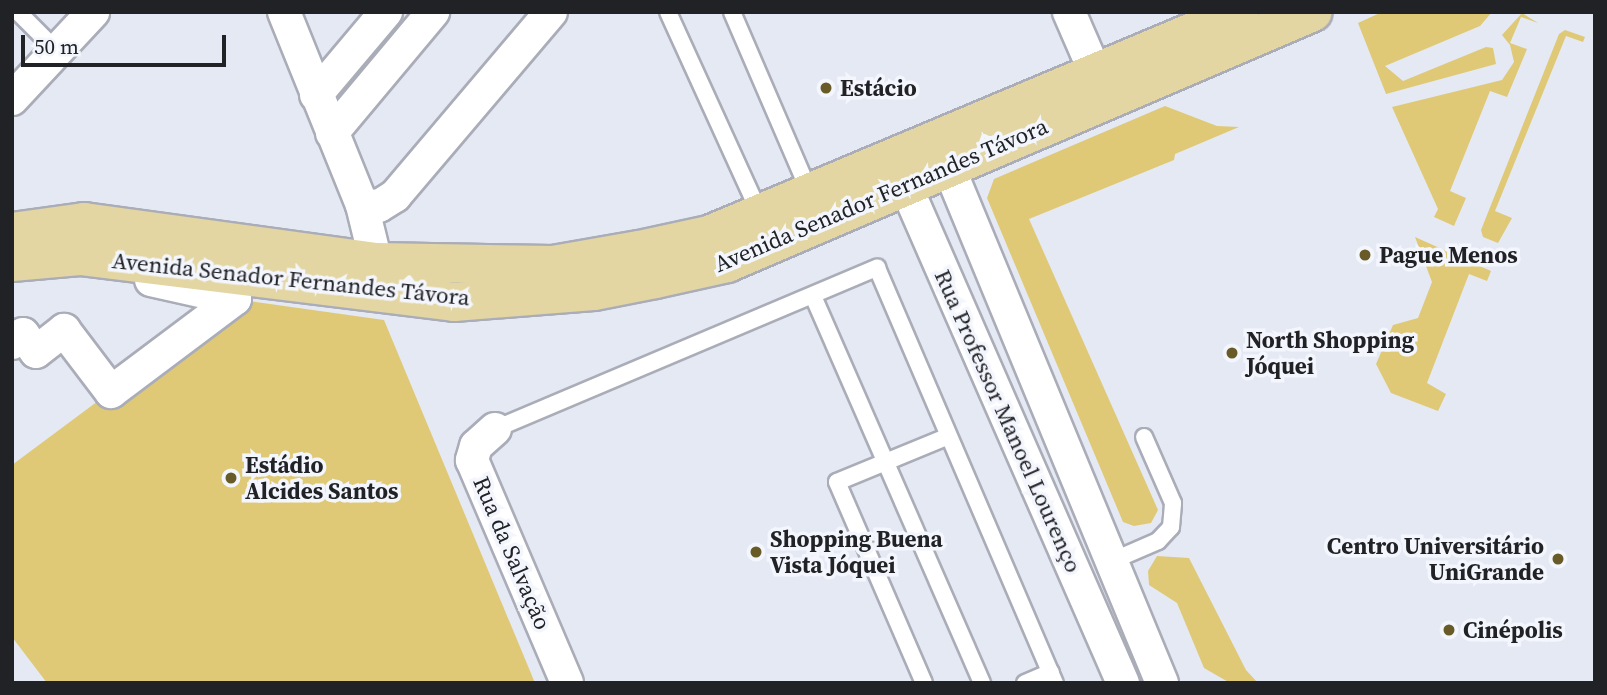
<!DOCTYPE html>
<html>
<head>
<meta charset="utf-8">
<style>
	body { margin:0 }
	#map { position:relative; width:1607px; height:695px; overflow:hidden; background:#e5e9f4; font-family:"Source Serif 4",serif }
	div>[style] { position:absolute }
	.green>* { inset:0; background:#dfc976 }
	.roads { filter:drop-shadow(2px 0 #aaadb8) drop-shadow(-2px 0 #aaadb8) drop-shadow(0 2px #aaadb8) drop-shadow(0 -2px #aaadb8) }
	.lane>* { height:16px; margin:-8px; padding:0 8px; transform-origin:8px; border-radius:8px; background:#fff }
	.street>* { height:32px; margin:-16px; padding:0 16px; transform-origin:16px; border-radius:16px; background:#fff }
	.primary>* { height:38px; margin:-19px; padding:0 19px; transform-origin:19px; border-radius:19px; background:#e3d6a3 }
	.dots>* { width:19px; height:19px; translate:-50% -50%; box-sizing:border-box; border:4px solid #f4f6fd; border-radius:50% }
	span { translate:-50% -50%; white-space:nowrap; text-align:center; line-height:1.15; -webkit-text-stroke:7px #f4f6fd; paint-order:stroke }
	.poi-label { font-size:23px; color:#202226; font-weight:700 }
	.left { translate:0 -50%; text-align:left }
	.right { translate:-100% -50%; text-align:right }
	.street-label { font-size:23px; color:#202226 }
	.frame { position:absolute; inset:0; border:14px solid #202226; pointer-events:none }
	.scale { position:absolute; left:21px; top:35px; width:205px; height:32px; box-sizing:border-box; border:4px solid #202226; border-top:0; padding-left:9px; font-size:21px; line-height:24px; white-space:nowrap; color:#202226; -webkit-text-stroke:5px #f4f6fd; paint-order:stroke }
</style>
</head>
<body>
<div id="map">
	<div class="green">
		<i style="clip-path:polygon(1382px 12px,1492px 12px,1480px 26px,1385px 66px,1403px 81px,1486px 47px,1493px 48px,1496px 64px,1386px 94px,1358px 23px)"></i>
		<i style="clip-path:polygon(1522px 13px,1538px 23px,1521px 17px,1510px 43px,1527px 49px,1507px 97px,1490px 91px,1450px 191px,1466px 198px,1454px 226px,1434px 217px,1438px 209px,1392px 107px,1502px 80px,1514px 62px,1510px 45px,1502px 35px)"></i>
		<i style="clip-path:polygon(1565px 30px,1585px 37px,1583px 42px,1566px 36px,1495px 211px,1512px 218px,1498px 243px,1483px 237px,1481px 230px,1559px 34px)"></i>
		<i style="clip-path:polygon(1165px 106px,1217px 126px,1239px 127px,1175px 154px,1174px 160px,1029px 219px,1158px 510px,1151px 523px,1134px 526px,1123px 522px,987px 198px,994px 179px)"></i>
		<i style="clip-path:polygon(1415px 237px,1491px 271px,1487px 281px,1469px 274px,1427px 383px,1446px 394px,1438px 411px,1391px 393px,1376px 364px,1393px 325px,1418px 318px,1432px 282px)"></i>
		<i style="clip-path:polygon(235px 299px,384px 320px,535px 683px,47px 683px,12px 637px,12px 465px)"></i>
		<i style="clip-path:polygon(1157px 556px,1189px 558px,1246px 670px,1258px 683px,1230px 683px,1204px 668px,1177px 603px,1149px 585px,1148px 571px)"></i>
	</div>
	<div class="roads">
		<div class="lane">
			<i style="left:18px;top:12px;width:55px;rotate:45deg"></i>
			<i style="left:668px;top:12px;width:222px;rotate:65.5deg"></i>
			<i style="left:732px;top:12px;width:197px;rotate:66.7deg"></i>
			<i style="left:813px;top:296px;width:422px;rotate:66.4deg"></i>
			<i style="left:495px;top:429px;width:415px;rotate:-22.9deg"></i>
			<i style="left:877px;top:268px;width:452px;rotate:66.8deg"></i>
			<i style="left:1112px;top:561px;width:50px;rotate:-23.5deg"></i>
			<i style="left:1158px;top:541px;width:19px;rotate:-47deg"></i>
			<i style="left:1171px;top:527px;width:24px;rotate:-85deg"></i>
			<i style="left:1173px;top:503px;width:72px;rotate:-113.7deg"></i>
			<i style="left:924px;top:683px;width:219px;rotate:-113.4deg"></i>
			<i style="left:837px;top:482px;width:118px;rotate:-22.4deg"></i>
			<i style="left:1025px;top:683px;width:28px;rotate:-23deg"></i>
		</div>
		<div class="street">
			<i style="left:284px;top:12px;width:208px;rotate:68deg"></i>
			<i style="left:362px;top:205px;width:59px;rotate:76.2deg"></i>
			<i style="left:1069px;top:12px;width:68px;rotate:66.5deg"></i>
			<i style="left:316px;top:95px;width:109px;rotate:-49.9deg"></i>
			<i style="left:12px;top:99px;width:119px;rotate:-47deg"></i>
			<i style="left:332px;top:133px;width:158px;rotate:-50.1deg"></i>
			<i style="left:897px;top:166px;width:564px;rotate:66.39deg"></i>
			<i style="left:949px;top:168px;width:557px;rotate:67.53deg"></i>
			<i style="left:362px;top:205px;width:17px;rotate:3deg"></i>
			<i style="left:379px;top:206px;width:19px;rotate:-32deg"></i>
			<i style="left:395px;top:196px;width:241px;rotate:-49.7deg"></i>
			<i style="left:12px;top:343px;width:14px;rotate:-39deg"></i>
			<i style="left:23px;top:334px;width:22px;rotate:54deg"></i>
			<i style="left:36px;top:352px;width:36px;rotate:-38deg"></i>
			<i style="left:64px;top:330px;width:78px;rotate:52.8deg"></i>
			<i style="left:111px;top:392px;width:155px;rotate:-36.9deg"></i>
			<i style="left:235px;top:299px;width:86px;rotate:-167.3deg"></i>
			<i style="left:495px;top:429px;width:25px;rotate:138deg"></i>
			<i style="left:476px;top:446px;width:15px;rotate:106deg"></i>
			<i style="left:472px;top:460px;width:242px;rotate:66.9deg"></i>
		</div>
		<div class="primary">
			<i style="left:12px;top:232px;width:73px;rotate:-7.9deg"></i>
			<i style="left:84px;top:222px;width:295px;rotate:7.8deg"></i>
			<i style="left:376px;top:262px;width:177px;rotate:1deg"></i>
			<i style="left:553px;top:265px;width:87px;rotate:-9.9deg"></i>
			<i style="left:639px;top:250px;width:72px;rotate:-12.1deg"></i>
			<i style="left:709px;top:235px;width:576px;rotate:-22.78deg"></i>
			<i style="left:12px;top:262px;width:68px;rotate:-5deg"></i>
			<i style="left:80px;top:256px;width:377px;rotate:7deg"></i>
			<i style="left:454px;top:302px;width:140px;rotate:-4.5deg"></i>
			<i style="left:594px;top:291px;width:62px;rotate:-11.1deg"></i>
			<i style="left:655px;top:279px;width:74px;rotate:-12.5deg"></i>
			<i style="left:727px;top:263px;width:637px;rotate:-23.19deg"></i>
		</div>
	</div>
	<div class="dots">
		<i style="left:826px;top:88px;background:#685b28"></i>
		<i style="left:1365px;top:255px;background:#685b28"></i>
		<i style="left:1232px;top:353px;background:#685b28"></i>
		<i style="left:231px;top:478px;background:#685b28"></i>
		<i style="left:756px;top:552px;background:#685b28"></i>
		<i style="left:1558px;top:559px;background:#685b28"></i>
		<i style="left:1449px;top:630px;background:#685b28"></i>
	</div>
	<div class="poi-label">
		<span class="left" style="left:840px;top:88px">Estácio</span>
		<span class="left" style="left:1379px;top:255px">Pague Menos</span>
		<span class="left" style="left:1246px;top:353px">North Shopping<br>Jóquei</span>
		<span class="left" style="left:245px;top:478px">Estádio<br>Alcides Santos</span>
		<span class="left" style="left:770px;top:552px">Shopping Buena<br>Vista Jóquei</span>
		<span class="right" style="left:1544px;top:559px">Centro Universitário<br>UniGrande</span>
		<span class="left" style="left:1463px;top:630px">Cinépolis</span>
	</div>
	<div class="street-label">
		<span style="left:881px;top:195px;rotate:-23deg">Avenida Senador Fernandes Távora</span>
		<span style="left:291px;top:279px;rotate:6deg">Avenida Senador Fernandes Távora</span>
		<span style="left:1008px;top:421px;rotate:66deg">Rua Professor Manoel Lourenço</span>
		<span style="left:512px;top:553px;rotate:67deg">Rua da Salvação</span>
	</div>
	<div class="frame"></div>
	<div class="scale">50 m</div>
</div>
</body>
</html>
